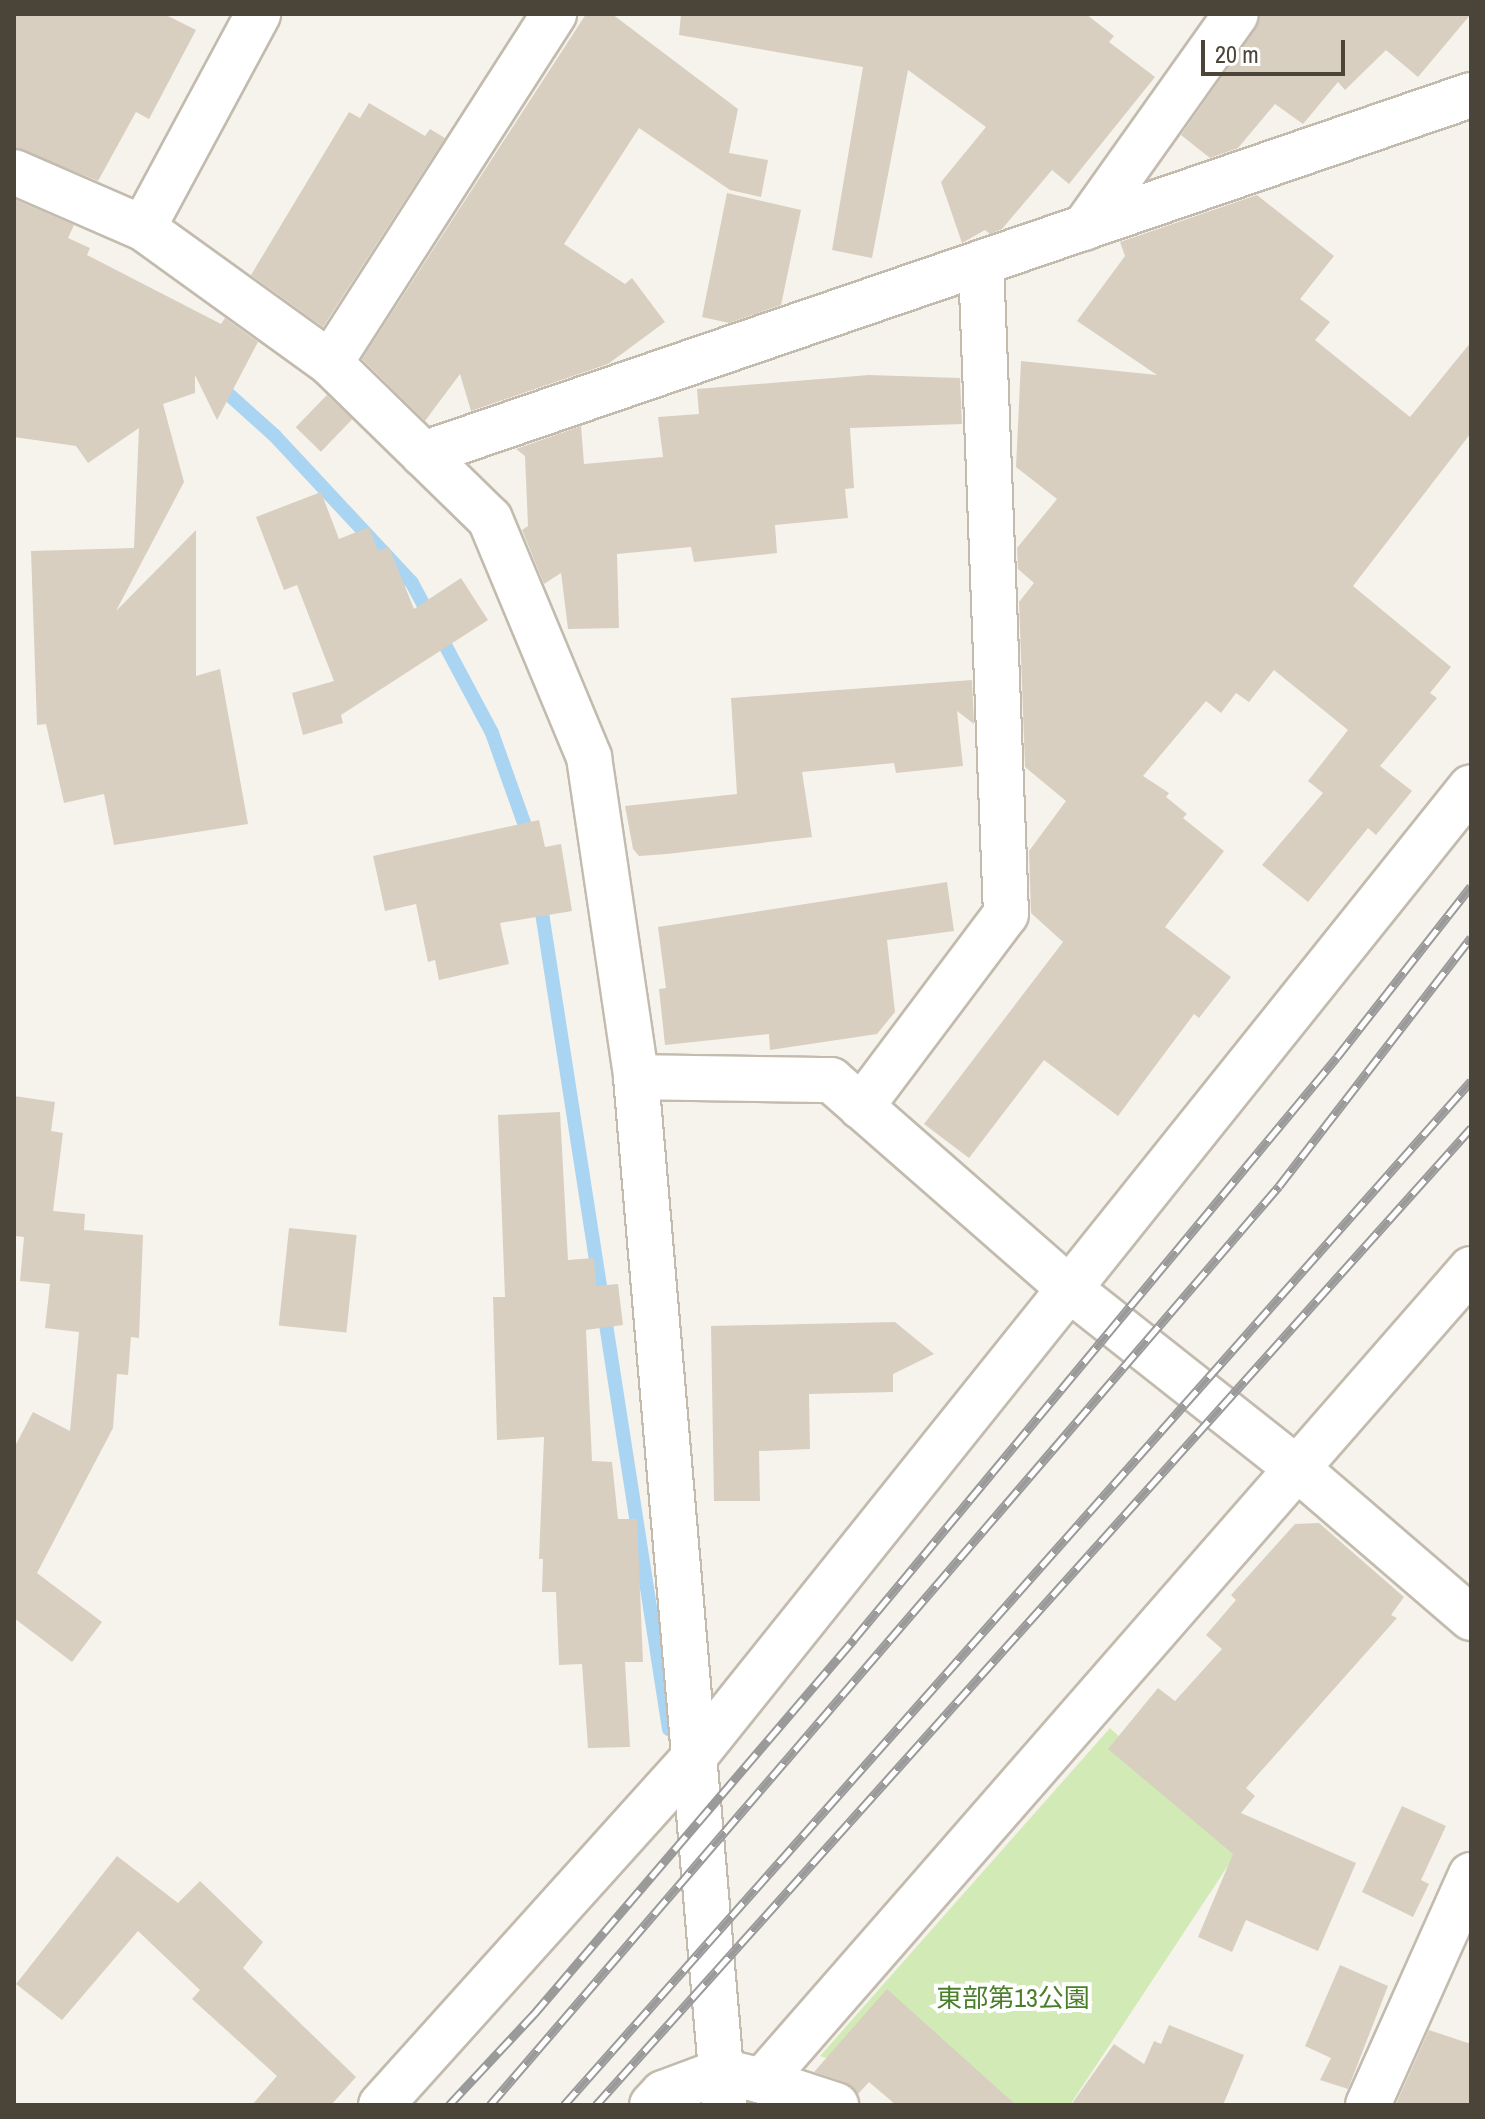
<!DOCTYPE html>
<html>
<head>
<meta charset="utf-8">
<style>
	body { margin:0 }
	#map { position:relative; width:1485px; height:2119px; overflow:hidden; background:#f6f3ec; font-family:"Archivo Narrow","Noto Sans JP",sans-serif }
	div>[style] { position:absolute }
	.green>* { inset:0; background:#d2eab5 }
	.stream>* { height:14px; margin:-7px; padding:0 7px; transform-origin:7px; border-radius:7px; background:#a9d4f2 }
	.building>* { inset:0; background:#d8cfc1; transform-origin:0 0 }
	.roads { filter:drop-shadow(2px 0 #c2bbae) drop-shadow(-2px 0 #c2bbae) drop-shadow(0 2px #c2bbae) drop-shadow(0 -2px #c2bbae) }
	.minor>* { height:44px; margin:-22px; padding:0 22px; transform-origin:22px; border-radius:22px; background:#fff }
	.rail>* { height:9px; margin-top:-4.5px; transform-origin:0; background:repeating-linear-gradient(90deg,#fff 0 18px,#9a9a9a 0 36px); box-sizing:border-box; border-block:2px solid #9a9a9a }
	span { translate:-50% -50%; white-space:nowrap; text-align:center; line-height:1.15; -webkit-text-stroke:8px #fff; paint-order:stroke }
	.park-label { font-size:26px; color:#4a7f2a }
	.frame { position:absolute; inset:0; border:16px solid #4b4439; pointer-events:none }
	.scale { position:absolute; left:1201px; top:40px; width:144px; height:36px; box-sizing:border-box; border:4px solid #4b4439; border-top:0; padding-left:10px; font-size:24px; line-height:28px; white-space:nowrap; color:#4b4439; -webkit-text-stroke:6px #fff; paint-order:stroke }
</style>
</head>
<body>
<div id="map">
	<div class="green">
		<i style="clip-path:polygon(1110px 1728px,1239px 1849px,1070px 2105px,962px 2105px,820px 2056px)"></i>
	</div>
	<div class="stream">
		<i style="left:216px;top:383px;width:79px;rotate:41.9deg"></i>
		<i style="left:275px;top:436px;width:201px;rotate:47deg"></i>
		<i style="left:412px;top:583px;width:170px;rotate:61.9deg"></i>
		<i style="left:492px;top:733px;width:114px;rotate:70.4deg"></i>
		<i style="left:540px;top:900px;width:839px;rotate:81.16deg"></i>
	</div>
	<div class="building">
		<i style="clip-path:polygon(14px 14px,164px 14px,196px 30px,149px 119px,136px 112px,98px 181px,14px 147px)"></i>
		<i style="clip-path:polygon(586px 14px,612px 14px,738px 109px,729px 153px,768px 160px,761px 197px,730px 190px,639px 128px,564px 244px,625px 284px,632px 278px,665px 322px,608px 364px,471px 411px,460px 374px,425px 421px,362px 359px)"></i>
		<i style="clip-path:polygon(681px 14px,1086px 14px,1114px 36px,1109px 42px,1155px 77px,1069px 184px,1052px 170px,1002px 229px,990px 234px,985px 230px,962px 243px,941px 182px,986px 127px,908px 70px,872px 258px,832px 250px,863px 67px,679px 35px)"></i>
		<i style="clip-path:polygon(1261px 14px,1471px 14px,1418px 77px,1386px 50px,1345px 90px,1338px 82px,1303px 124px,1275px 104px,1238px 148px,1210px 158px,1181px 135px,1256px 28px)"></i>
		<i style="clip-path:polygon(369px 103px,425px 136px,430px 129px,445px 138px,323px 327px,251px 275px,349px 112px,360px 118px)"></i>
		<i style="clip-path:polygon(727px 193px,801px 210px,781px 305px,729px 323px,702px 317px)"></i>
		<i style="clip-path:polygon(1257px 195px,1334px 256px,1300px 299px,1330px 322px,1315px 340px,1410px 417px,1471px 342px,1471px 433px,1353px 586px,1451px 667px,1430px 693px,1437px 698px,1380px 766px,1412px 791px,1376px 835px,1368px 828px,1308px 902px,1262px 865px,1323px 793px,1308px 781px,1348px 730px,1274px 670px,1249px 702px,1236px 693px,1221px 713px,1206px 701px,1143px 776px,1169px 793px,1166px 797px,1187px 814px,1183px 818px,1224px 851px,1165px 927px,1231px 977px,1199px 1018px,1194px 1014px,1118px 1116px,1044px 1060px,969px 1158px,924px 1124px,1063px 942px,1031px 913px,1029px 851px,1066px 801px,1025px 767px,1019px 602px,1034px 583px,1018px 569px,1017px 548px,1057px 499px,1016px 467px,1021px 361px,1157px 375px,1077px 321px,1125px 256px,1120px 242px)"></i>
		<i style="clip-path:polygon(14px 199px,74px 225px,68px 238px,90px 248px,87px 255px,221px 324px,225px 318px,258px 342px,217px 420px,195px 375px,195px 393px,163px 404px,184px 482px,116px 611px,196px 530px,196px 676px,220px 669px,248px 824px,114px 845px,104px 794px,64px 803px,46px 724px,37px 725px,31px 551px,134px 548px,139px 428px,88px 463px,76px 446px,14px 437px)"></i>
		<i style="clip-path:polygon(869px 375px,960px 378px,962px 424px,850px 428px,854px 488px,845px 489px,848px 518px,775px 525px,777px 553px,694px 562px,691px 547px,617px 554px,619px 628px,568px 629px,561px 573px,544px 584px,522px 530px,528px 526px,525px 456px,516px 449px,581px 426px,584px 464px,663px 457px,658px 417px,699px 414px,697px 389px)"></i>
		<i style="left:327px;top:395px;width:35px;height:45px;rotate:44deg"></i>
		<i style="clip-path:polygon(321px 492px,339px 539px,369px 527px,378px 551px,389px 547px,414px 609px,461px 578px,488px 620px,341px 715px,343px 723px,303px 735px,292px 693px,334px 681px,297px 585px,284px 590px,256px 517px)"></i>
		<i style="clip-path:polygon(972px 680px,974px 724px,957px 711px,963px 766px,896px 773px,894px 763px,802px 772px,812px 837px,667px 854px,639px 856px,633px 849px,625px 806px,737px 794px,731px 698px)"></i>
		<i style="clip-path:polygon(539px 820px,545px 847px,561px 844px,572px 911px,500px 923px,509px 964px,439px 980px,435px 960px,428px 962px,416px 904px,385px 911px,373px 856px)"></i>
		<i style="clip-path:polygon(947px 882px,954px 931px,887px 940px,895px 1012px,877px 1034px,770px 1050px,769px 1034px,665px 1045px,659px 989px,666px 988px,658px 927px)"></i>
		<i style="clip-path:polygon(14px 1096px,55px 1102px,51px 1131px,63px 1133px,53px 1211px,85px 1214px,84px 1230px,143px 1235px,139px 1338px,131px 1337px,128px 1375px,117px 1374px,113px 1428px,37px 1573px,102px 1622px,72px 1662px,14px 1618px,14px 1448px,33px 1412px,70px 1431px,79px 1332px,45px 1328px,50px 1284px,20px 1281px,24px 1237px,14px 1236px)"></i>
		<i style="clip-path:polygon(560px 1112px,568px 1260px,594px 1258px,596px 1286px,618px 1284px,623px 1325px,586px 1330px,592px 1461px,612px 1462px,618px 1519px,637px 1519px,643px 1662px,625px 1662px,630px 1747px,588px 1748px,582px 1664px,559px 1665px,556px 1592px,542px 1592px,543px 1559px,539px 1559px,544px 1437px,497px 1440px,493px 1297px,505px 1297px,498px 1115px)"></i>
		<i style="left:289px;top:1228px;width:68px;height:98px;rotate:6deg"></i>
		<i style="clip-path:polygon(895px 1322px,934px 1354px,893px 1374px,893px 1392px,809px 1394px,810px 1449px,759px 1451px,760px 1501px,714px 1501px,711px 1326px)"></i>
		<i style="clip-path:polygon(1319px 1523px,1404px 1597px,1391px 1615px,1397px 1618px,1246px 1788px,1255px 1796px,1241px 1813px,1356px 1863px,1318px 1951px,1246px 1920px,1232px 1952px,1198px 1937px,1233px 1854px,1108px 1749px,1158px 1688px,1175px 1701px,1222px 1649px,1206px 1635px,1236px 1600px,1231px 1595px,1295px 1524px)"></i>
		<i style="clip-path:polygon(1402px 1806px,1446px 1826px,1421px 1880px,1429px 1884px,1413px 1917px,1362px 1892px)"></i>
		<i style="clip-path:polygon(117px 1856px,178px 1903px,200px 1881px,263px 1942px,243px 1968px,356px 2077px,331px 2105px,252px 2105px,277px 2076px,192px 1999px,200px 1990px,138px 1931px,62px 2020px,16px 1984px)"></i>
		<i style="clip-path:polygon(1340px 1965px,1388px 1986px,1348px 2089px,1320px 2080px,1331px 2058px,1305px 2046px)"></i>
		<i style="clip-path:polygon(887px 1989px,1016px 2105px,896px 2105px,869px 2082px,858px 2094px,844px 2082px,814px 2072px)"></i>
		<i style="clip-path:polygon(1169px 2025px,1244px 2055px,1223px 2105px,1071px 2105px,1114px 2044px,1144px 2064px,1154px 2041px,1161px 2044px)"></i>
		<i style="clip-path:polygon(1429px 2030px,1471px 2044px,1471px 2105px,1396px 2104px)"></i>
	</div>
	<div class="roads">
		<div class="minor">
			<i style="left:14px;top:172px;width:141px;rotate:23.5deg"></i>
			<i style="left:143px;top:228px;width:231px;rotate:35.8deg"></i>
			<i style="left:330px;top:363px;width:223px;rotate:44.3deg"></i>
			<i style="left:490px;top:519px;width:258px;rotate:67.4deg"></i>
			<i style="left:589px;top:757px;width:323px;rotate:81.6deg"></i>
			<i style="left:636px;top:1077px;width:1032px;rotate:85.11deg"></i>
			<i style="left:143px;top:228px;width:243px;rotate:-61.7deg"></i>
			<i style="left:1084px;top:228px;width:262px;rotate:-54.6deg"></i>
			<i style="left:330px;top:363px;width:415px;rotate:-57.3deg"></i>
			<i style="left:423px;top:454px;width:1108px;rotate:-18.91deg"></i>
			<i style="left:636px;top:1077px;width:195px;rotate:0.9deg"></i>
			<i style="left:831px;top:1080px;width:320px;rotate:41.2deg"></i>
			<i style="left:1072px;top:1291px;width:289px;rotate:38.3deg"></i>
			<i style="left:1299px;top:1470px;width:227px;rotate:40.7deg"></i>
			<i style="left:861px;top:1107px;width:241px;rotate:-53.1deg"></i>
			<i style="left:1006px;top:914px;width:651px;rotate:-92.2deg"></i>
			<i style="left:762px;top:2081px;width:78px;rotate:18deg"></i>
			<i style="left:381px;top:2105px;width:469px;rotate:-48deg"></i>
			<i style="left:695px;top:1756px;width:1241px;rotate:-51.31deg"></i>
			<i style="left:652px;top:2105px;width:16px;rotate:-47deg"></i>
			<i style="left:663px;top:2093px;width:63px;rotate:-20.4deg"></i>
			<i style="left:722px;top:2071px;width:41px;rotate:14deg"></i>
			<i style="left:762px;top:2081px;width:1078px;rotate:-48.87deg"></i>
			<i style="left:1368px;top:2105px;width:252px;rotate:-65.9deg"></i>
		</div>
	</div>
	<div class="rail">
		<i style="left:449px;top:2105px;width:125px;rotate:-47deg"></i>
		<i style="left:534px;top:2014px;width:493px;rotate:-49.5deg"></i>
		<i style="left:854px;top:1639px;width:756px;rotate:-50.31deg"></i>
		<i style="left:1337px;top:1057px;width:217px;rotate:-51.9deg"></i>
		<i style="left:490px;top:2105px;width:1211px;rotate:-49.35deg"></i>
		<i style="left:1279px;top:1186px;width:314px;rotate:-52.3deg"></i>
		<i style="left:564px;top:2105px;width:1368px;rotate:-48.47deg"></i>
		<i style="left:596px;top:2105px;width:1312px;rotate:-48.15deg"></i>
	</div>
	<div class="park-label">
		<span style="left:1013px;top:1998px">東部第13公園</span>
	</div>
	<div class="frame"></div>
	<div class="scale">20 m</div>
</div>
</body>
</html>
